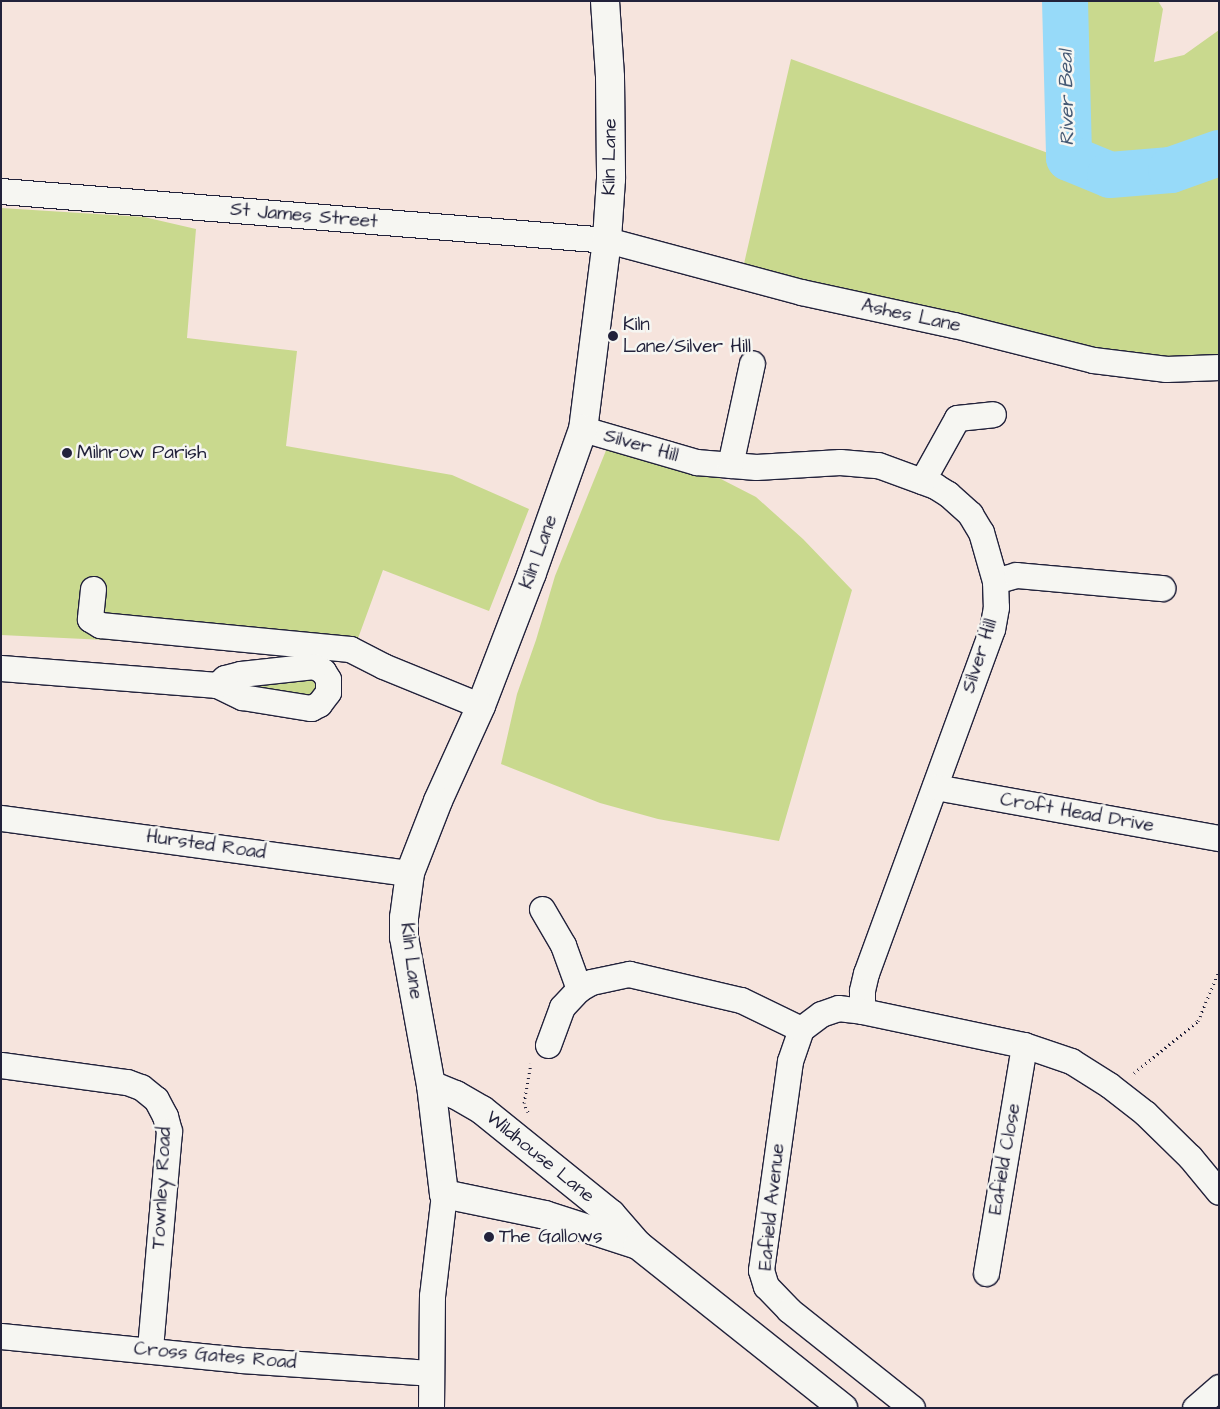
<!DOCTYPE html>
<html>
<head>
<meta charset="utf-8">
<style>
	body { margin:0 }
	#map { position:relative; width:1220px; height:1409px; overflow:hidden; background:#f6e4dd; font-family:"Architects Daughter",sans-serif }
	div>[style] { position:absolute }
	.green>* { inset:0; background:#c9d98e }
	.river>* { height:46px; margin:-23px; padding:0 23px; transform-origin:23px; border-radius:23px; background:#97daf9 }
	.path>* { height:3px; margin-top:-1.5px; transform-origin:0; background:repeating-linear-gradient(90deg,#22223b 0 1px,transparent 0 5px) }
	.roads { filter:drop-shadow(1px 0 #22223b) drop-shadow(-1px 0 #22223b) drop-shadow(0 1px #22223b) drop-shadow(0 -1px #22223b) }
	.minor>* { height:25px; margin:-12.5px; padding:0 12.5px; transform-origin:12.5px; border-radius:12.5px; background:#f6f6f2 }
	.major>* { height:28px; margin:-14px; padding:0 14px; transform-origin:14px; border-radius:14px; background:#f6f6f2 }
	.dots>* { width:14px; height:14px; translate:-50% -50%; box-sizing:border-box; border:2px solid #f6f6f2; border-radius:50% }
	span { translate:-50% -50%; white-space:nowrap; text-align:center; line-height:1.15; -webkit-text-stroke:5px #f6f6f2; paint-order:stroke }
	.street-label { font-size:19px; color:#22223b }
	.poi-label { font-size:19px; color:#22223b }
	.left { translate:0 -50%; text-align:left }
	.water-label { font-size:20px; color:#455974; font-style:italic }
	.frame { position:absolute; inset:0; border:2px solid #22223b; pointer-events:none }
</style>
</head>
<body>
<div id="map">
	<div class="green">
		<i style="clip-path:polygon(1072px 1px,1158px 1px,1163px 9px,1154px 62px,1184px 55px,1219px 30px,1219px 142px,1175px 158px,1119px 165px,1095px 159px,1084px 142px,1075px 108px)"></i>
		<i style="clip-path:polygon(791px 59px,1059px 157px,1075px 179px,1102px 194px,1151px 191px,1211px 177px,1219px 172px,1219px 362px,1148px 361px,743px 268px)"></i>
		<i style="clip-path:polygon(1px 208px,144px 217px,196px 229px,187px 338px,297px 351px,286px 446px,452px 475px,529px 509px,489px 611px,383px 570px,353px 652px,1px 635px)"></i>
		<i style="clip-path:polygon(607px 448px,717px 477px,756px 497px,803px 539px,852px 590px,779px 841px,658px 819px,600px 803px,501px 764px,517px 694px,536px 640px,555px 576px)"></i>
		<i style="clip-path:polygon(312px 677px,316px 687px,313px 696px,240px 687px,237px 682px)"></i>
	</div>
	<div class="river">
		<i style="left:1065px;top:1px;width:157px;rotate:88.5deg"></i>
		<i style="left:1069px;top:158px;width:44px;rotate:22.5deg"></i>
		<i style="left:1110px;top:175px;width:61px;rotate:-4.7deg"></i>
		<i style="left:1171px;top:170px;width:51px;rotate:-19.5deg"></i>
	</div>
	<div class="path">
		<i style="left:1134px;top:1073px;width:82px;rotate:-39.1deg"></i>
		<i style="left:1198px;top:1021px;width:54px;rotate:-67.2deg"></i>
		<i style="left:528px;top:1112px;width:10px;rotate:-114deg"></i>
		<i style="left:524px;top:1103px;width:40px;rotate:-80deg"></i>
	</div>
	<div class="roads">
		<div class="minor">
			<i style="left:1px;top:191px;width:608px;rotate:4.62deg"></i>
			<i style="left:607px;top:240px;width:201px;rotate:15deg"></i>
			<i style="left:801px;top:292px;width:157px;rotate:12.2deg"></i>
			<i style="left:954px;top:325px;width:143px;rotate:14.1deg"></i>
			<i style="left:1093px;top:360px;width:74px;rotate:7deg"></i>
			<i style="left:1166px;top:369px;width:53px;rotate:-2.2deg"></i>
			<i style="left:583px;top:429px;width:118px;rotate:16.3deg"></i>
			<i style="left:696px;top:462px;width:60px;rotate:4.8deg"></i>
			<i style="left:756px;top:467px;width:84px;rotate:-3.4deg"></i>
			<i style="left:840px;top:462px;width:38px;rotate:5deg"></i>
			<i style="left:878px;top:465px;width:61px;rotate:20.2deg"></i>
			<i style="left:935px;top:486px;width:15px;rotate:32deg"></i>
			<i style="left:948px;top:494px;width:30px;rotate:42deg"></i>
			<i style="left:970px;top:514px;width:21px;rotate:59deg"></i>
			<i style="left:981px;top:532px;width:51px;rotate:74.1deg"></i>
			<i style="left:995px;top:581px;width:26px;rotate:88deg"></i>
			<i style="left:996px;top:607px;width:22px;rotate:100deg"></i>
			<i style="left:992px;top:629px;width:366px;rotate:110.1deg"></i>
			<i style="left:866px;top:973px;width:18px;rotate:103deg"></i>
			<i style="left:862px;top:991px;width:20px;rotate:90deg"></i>
			<i style="left:730px;top:465px;width:104px;rotate:-77.8deg"></i>
			<i style="left:922px;top:481px;width:72px;rotate:-60.9deg"></i>
			<i style="left:957px;top:418px;width:36px;rotate:-6deg"></i>
			<i style="left:995px;top:581px;width:22px;rotate:-16deg"></i>
			<i style="left:1016px;top:575px;width:147px;rotate:5.1deg"></i>
			<i style="left:93px;top:589px;width:30px;rotate:96deg"></i>
			<i style="left:90px;top:619px;width:12px;rotate:31deg"></i>
			<i style="left:100px;top:625px;width:251px;rotate:5.5deg"></i>
			<i style="left:350px;top:649px;width:37px;rotate:27deg"></i>
			<i style="left:383px;top:666px;width:106px;rotate:22.2deg"></i>
			<i style="left:1px;top:668px;width:217px;rotate:4.5deg"></i>
			<i style="left:217px;top:685px;width:28px;rotate:26deg"></i>
			<i style="left:242px;top:697px;width:70px;rotate:9.1deg"></i>
			<i style="left:311px;top:708px;width:9px;rotate:-27deg"></i>
			<i style="left:319px;top:704px;width:15px;rotate:-53deg"></i>
			<i style="left:328px;top:692px;width:13px;rotate:-90deg"></i>
			<i style="left:328px;top:679px;width:9px;rotate:-122deg"></i>
			<i style="left:323px;top:671px;width:10px;rotate:-151deg"></i>
			<i style="left:314px;top:666px;width:74px;rotate:173.8deg"></i>
			<i style="left:240px;top:674px;width:16px;rotate:165deg"></i>
			<i style="left:225px;top:678px;width:11px;rotate:139deg"></i>
			<i style="left:935px;top:787px;width:289px;rotate:10.2deg"></i>
			<i style="left:1px;top:818px;width:413px;rotate:7.7deg"></i>
			<i style="left:542px;top:909px;width:42px;rotate:59.7deg"></i>
			<i style="left:563px;top:945px;width:47px;rotate:70deg"></i>
			<i style="left:801px;top:1029px;width:34px;rotate:109deg"></i>
			<i style="left:790px;top:1061px;width:211px;rotate:97.9deg"></i>
			<i style="left:761px;top:1270px;width:17px;rotate:73deg"></i>
			<i style="left:766px;top:1286px;width:33px;rotate:46deg"></i>
			<i style="left:789px;top:1310px;width:157px;rotate:38.5deg"></i>
			<i style="left:548px;top:1045px;width:40px;rotate:-69.8deg"></i>
			<i style="left:562px;top:1007px;width:25px;rotate:-47deg"></i>
			<i style="left:579px;top:989px;width:14px;rotate:-30deg"></i>
			<i style="left:591px;top:982px;width:39px;rotate:-12deg"></i>
			<i style="left:629px;top:974px;width:115px;rotate:13.1deg"></i>
			<i style="left:741px;top:1000px;width:67px;rotate:25.8deg"></i>
			<i style="left:801px;top:1029px;width:25px;rotate:-37deg"></i>
			<i style="left:821px;top:1014px;width:18px;rotate:-19deg"></i>
			<i style="left:838px;top:1008px;width:24px;rotate:7deg"></i>
			<i style="left:862px;top:1011px;width:166px;rotate:11.9deg"></i>
			<i style="left:1024px;top:1045px;width:50px;rotate:18.8deg"></i>
			<i style="left:1071px;top:1061px;width:45px;rotate:32.3deg"></i>
			<i style="left:1109px;top:1085px;width:46px;rotate:37.9deg"></i>
			<i style="left:1145px;top:1113px;width:63px;rotate:44.4deg"></i>
			<i style="left:1190px;top:1157px;width:45px;rotate:50.4deg"></i>
			<i style="left:1px;top:1065px;width:127px;rotate:7.7deg"></i>
			<i style="left:127px;top:1082px;width:15px;rotate:20deg"></i>
			<i style="left:141px;top:1087px;width:19px;rotate:39deg"></i>
			<i style="left:156px;top:1099px;width:19px;rotate:62deg"></i>
			<i style="left:165px;top:1116px;width:16px;rotate:75deg"></i>
			<i style="left:169px;top:1131px;width:220px;rotate:95deg"></i>
			<i style="left:986px;top:1273px;width:231px;rotate:-80.5deg"></i>
			<i style="left:1px;top:1336px;width:241px;rotate:5.7deg"></i>
			<i style="left:241px;top:1360px;width:189px;rotate:3.9deg"></i>
			<i style="left:431px;top:1408px;width:112px;rotate:-89.5deg"></i>
			<i style="left:432px;top:1296px;width:103px;rotate:-83.3deg"></i>
			<i style="left:1195px;top:1408px;width:32px;rotate:-41deg"></i>
		</div>
		<div class="major">
			<i style="left:605px;top:1px;width:76px;rotate:86.2deg"></i>
			<i style="left:610px;top:77px;width:102px;rotate:89.4deg"></i>
			<i style="left:611px;top:179px;width:61px;rotate:93.8deg"></i>
			<i style="left:607px;top:240px;width:191px;rotate:97.2deg"></i>
			<i style="left:583px;top:429px;width:153px;rotate:109.5deg"></i>
			<i style="left:532px;top:573px;width:142px;rotate:111deg"></i>
			<i style="left:481px;top:706px;width:104px;rotate:114.4deg"></i>
			<i style="left:438px;top:801px;width:77px;rotate:111.3deg"></i>
			<i style="left:410px;top:873px;width:45px;rotate:97.6deg"></i>
			<i style="left:404px;top:918px;width:19px;rotate:90deg"></i>
			<i style="left:404px;top:937px;width:150px;rotate:79.7deg"></i>
			<i style="left:431px;top:1085px;width:110px;rotate:83.2deg"></i>
			<i style="left:444px;top:1194px;width:103px;rotate:11.7deg"></i>
			<i style="left:545px;top:1215px;width:98px;rotate:17.9deg"></i>
			<i style="left:431px;top:1085px;width:27px;rotate:22deg"></i>
			<i style="left:456px;top:1095px;width:30px;rotate:30deg"></i>
			<i style="left:482px;top:1110px;width:166px;rotate:38.9deg"></i>
			<i style="left:611px;top:1214px;width:41px;rotate:48.9deg"></i>
			<i style="left:638px;top:1245px;width:262px;rotate:38.5deg"></i>
		</div>
	</div>
	<div class="dots">
		<i style="left:613px;top:336px;background:#22223b"></i>
		<i style="left:67px;top:453px;background:#22223b"></i>
		<i style="left:489px;top:1237px;background:#22223b"></i>
	</div>
	<div class="street-label">
		<span style="left:610px;top:157px;rotate:-89deg">Kiln Lane</span>
		<span style="left:304px;top:216px;rotate:5deg">St James Street</span>
		<span style="left:911px;top:316px;rotate:12deg">Ashes Lane</span>
		<span style="left:641px;top:446px;rotate:16deg">Silver Hill</span>
		<span style="left:539px;top:552px;rotate:-70deg">Kiln Lane</span>
		<span style="left:980px;top:656px;rotate:-72deg">Silver Hill</span>
		<span style="left:1077px;top:813px;rotate:10deg">Croft Head Drive</span>
		<span style="left:206px;top:845px;rotate:8deg">Hursted Road</span>
		<span style="left:411px;top:961px;rotate:83deg">Kiln Lane</span>
		<span style="left:540px;top:1157px;rotate:39deg">Wildhouse Lane</span>
		<span style="left:1005px;top:1159px;rotate:-80deg">Eafield Close</span>
		<span style="left:162px;top:1188px;rotate:-87deg">Townley Road</span>
		<span style="left:772px;top:1207px;rotate:-84deg">Eafield Avenue</span>
		<span style="left:215px;top:1356px;rotate:5deg">Cross Gates Road</span>
	</div>
	<div class="poi-label">
		<span class="left" style="left:623px;top:336px">Kiln<br>Lane/Silver Hill</span>
		<span class="left" style="left:77px;top:453px">Milnrow Parish</span>
		<span class="left" style="left:499px;top:1237px">The Gallows</span>
	</div>
	<div class="water-label">
		<span style="left:1067px;top:98px;rotate:-91deg">River Beal</span>
	</div>
	<div class="frame"></div>
</div>
</body>
</html>
